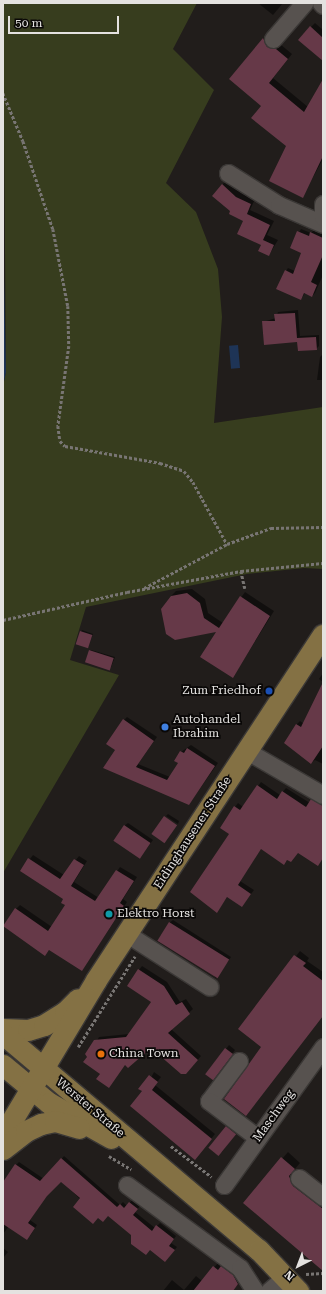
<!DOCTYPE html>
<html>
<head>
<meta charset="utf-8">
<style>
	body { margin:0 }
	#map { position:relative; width:326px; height:1294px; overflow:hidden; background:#211d1b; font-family:"Roboto Serif",serif }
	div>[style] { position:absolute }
	.green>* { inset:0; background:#373d1e }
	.water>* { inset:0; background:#1e3456; transform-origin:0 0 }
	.shadow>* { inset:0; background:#0007 }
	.building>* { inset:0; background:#663948; transform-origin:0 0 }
	.path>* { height:2.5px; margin-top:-1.25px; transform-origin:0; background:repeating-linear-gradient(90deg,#787573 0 3px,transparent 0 5px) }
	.roads { filter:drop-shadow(1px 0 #3b3836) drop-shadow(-1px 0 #3b3836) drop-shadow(0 1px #3b3836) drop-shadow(0 -1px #3b3836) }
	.minor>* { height:17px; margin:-8.5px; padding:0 8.5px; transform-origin:8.5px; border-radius:8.5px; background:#57524f }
	.major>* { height:21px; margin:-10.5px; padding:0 10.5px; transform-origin:10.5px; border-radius:10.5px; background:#847144 }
	.dots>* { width:11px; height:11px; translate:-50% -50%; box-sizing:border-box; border:2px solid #0a0807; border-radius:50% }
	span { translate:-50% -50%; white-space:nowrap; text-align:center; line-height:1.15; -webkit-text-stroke:3.5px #0a0807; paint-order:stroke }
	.poi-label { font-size:12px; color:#e4e2e0 }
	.right { translate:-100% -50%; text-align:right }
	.left { translate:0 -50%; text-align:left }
	.street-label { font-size:12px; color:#e4e2e0 }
	.frame { position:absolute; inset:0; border:4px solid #e4e2e0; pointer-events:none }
	.north { position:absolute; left:278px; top:1246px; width:40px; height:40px; -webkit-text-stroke:3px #0a0807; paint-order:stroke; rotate:222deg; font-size:11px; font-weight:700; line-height:16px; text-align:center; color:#e4e2e0 }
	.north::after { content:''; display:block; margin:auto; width:14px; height:18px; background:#e4e2e0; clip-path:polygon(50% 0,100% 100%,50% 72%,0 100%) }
	.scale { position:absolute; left:8px; top:16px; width:111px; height:18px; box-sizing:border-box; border:2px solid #e4e2e0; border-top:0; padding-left:5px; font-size:12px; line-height:14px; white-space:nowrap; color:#e4e2e0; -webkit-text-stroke:3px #0a0807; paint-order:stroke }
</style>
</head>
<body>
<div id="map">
	<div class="green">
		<i style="clip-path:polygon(3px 3px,197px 3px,173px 49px,214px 90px,166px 183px,196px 212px,218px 269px,222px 317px,214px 423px,323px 407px,323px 569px,304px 568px,247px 574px,86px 607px,70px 660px,119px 675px,3px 873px,3px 386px,6px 372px)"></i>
	</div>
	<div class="water">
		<i style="clip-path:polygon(3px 231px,6px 372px,3px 386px)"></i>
		<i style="left:238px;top:345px;width:23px;height:9px;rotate:85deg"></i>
	</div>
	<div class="shadow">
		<i style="clip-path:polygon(258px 3px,283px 3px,273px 15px)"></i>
		<i style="clip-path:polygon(315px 23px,323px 30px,323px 60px,311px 27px)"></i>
		<i style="clip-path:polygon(268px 35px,271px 43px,280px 44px,292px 54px,273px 78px,308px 107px,323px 81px,323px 159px,303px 196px,287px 146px,262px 106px,231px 79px)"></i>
		<i style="clip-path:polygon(226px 181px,241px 193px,255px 199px,250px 210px,274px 221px,267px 235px,278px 240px,269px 255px,244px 220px,231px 211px,222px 185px)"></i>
		<i style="clip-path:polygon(301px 229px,311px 233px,314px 230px,323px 234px,323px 275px,315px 293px,312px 296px,305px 293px,301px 299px,286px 271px,288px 268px,295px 271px,302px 252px,291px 247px)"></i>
		<i style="clip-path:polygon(298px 310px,300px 336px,319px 335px,319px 346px,316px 349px,263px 322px,276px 318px,278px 312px)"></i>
		<i style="clip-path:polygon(323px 354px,323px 380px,317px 380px,320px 357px)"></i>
		<i style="clip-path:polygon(192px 589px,205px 599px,208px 613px,223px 623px,245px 592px,274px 611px,233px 677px,218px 631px,171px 596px,176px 591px)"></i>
		<i style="clip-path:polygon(82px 630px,93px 634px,88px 647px,81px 632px)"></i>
		<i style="clip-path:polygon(91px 650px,115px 657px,111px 667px,89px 651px)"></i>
		<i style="clip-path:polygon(323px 673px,323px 682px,319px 679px)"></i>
		<i style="clip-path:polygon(323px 685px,323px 764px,315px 760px,311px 763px,285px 743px,297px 724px,300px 721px,304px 724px)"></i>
		<i style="clip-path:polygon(127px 717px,157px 737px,138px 764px,170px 777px,179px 763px,181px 752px,191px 745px,218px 763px,192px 800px,105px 767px,117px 750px,124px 720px)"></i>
		<i style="clip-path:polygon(261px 782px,280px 795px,286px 788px,310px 803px,315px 797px,323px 801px,323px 858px,321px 861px,298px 852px,291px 861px,287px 860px,284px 863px,261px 848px,240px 881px,254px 890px,242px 906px,228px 896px,217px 911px,235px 807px,238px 803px,243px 807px)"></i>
		<i style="clip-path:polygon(168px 814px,179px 821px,178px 824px,166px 816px)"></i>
		<i style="clip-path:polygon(128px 823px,153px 840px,140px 858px,124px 826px)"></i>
		<i style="clip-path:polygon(33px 855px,64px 875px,79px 856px,87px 861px,74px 882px,99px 898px,120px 867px,137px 877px,123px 899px,127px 902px,82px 970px,50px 949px,45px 955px,16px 909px,20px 905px,52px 927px,66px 905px,65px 899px,21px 871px)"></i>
		<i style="clip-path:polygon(173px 920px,231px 957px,216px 978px,169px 923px)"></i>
		<i style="clip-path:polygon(300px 951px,309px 958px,307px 961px,323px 972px,323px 1015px,239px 1029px)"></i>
		<i style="clip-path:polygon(142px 966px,167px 982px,180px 1002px,186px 999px,193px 1009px,171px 1029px,201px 1056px,190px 1069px,151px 1046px,125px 1064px,109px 1087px,88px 1057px,99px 1037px,129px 1034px,152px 1001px,139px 970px)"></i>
		<i style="clip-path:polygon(229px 1045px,235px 1050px,216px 1075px,207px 1074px)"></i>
		<i style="clip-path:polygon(154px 1072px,161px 1077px,155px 1085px,215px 1134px,195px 1159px,144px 1091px)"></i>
		<i style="clip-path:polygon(230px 1124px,238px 1130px,222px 1152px,227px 1127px)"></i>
		<i style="clip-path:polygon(288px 1152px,300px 1163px,294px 1170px,298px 1180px,323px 1200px,323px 1262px,244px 1203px)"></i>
		<i style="clip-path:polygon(64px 1156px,120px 1205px,123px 1202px,127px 1206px,132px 1200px,140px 1206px,135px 1212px,155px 1228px,160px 1223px,176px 1236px,171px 1243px,177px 1247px,168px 1258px,132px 1235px,108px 1215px,98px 1216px,61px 1181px,49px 1192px,30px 1220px,37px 1225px,30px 1236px,9px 1226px,3px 1234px,3px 1184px,16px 1165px,19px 1162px,44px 1179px)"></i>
		<i style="clip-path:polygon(3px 1248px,8px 1252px,3px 1258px)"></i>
		<i style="clip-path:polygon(218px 1263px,222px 1266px,225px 1263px,242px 1279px,232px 1291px,163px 1291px,172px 1280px,184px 1290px,196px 1276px,202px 1281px)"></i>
	</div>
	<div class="building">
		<i style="clip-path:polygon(310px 26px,323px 38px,323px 61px,298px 40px)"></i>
		<i style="clip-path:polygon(263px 38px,267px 47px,276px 49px,288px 59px,269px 83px,304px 112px,323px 79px,323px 156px,303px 198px,269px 181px,286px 146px,251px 118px,261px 106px,229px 79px)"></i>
		<i style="clip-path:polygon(222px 184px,236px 197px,251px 204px,247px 214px,270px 225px,263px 240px,274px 245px,269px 256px,258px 251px,261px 245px,237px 234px,243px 221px,229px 214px,230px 211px,212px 196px)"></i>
		<i style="clip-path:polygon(297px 231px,309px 236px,310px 232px,323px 238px,323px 255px,311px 282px,317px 285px,312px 297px,304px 293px,301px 300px,276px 289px,285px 270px,293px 274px,301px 253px,290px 248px)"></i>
		<i style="clip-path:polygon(295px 313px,297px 338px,316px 337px,317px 350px,298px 351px,297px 342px,264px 345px,262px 321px,275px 321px,274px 314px)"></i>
		<i style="clip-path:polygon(187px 593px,200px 603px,204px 618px,219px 628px,240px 596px,270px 616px,233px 678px,200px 657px,216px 632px,175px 640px,166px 634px,161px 609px,171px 596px)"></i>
		<i style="left:80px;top:631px;width:13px;height:14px;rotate:18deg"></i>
		<i style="left:89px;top:650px;width:26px;height:13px;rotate:18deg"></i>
		<i style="clip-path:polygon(323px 682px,323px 746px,311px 764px,284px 743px,296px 724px,301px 727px)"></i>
		<i style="clip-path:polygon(123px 719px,154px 741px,136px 767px,167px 780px,178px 763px,174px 761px,180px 751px,184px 753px,187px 748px,215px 766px,189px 805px,103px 768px,115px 750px,106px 744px)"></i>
		<i style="clip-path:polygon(257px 785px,277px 799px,282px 791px,306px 807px,311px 799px,323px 806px,323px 858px,318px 866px,298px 853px,291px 862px,287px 860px,284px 865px,261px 849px,238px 885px,251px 894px,242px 907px,227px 897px,217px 913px,190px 892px,229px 834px,220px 828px,234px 806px,240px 810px)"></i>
		<i style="left:164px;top:816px;width:16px;height:22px;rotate:35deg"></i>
		<i style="left:124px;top:825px;width:32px;height:19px;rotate:34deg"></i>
		<i style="clip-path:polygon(28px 858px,60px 879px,74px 859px,84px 865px,71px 886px,95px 901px,116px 870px,134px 881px,120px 903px,124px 906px,82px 971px,49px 950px,45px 956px,3px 926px,15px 908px,48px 931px,65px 905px,61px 903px,63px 899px,20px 871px)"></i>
		<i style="left:169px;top:922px;width:71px;height:22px;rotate:32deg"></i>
		<i style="clip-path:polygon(294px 955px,306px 963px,303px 966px,323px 981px,323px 1016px,246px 1116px,224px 1099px,261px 1047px,238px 1029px)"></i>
		<i style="clip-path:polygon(138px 969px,164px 986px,176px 1005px,182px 1002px,190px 1014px,168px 1033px,198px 1060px,186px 1074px,181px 1074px,151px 1048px,128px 1068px,125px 1065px,109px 1088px,96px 1079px,100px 1074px,83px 1062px,87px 1057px,85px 1054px,94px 1040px,126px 1037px,151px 1002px,127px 986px)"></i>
		<i style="left:225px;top:1048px;width:10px;height:33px;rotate:37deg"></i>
		<i style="clip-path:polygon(149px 1075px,158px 1082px,152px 1090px,212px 1139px,195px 1160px,130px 1106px,142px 1091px,138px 1089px)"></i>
		<i style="left:226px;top:1126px;width:13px;height:28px;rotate:39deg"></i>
		<i style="clip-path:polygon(281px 1157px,295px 1169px,289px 1176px,293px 1186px,323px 1209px,323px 1271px,243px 1203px)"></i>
		<i style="clip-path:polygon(61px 1158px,117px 1207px,120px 1204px,124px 1208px,129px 1202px,138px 1209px,133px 1215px,152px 1231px,156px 1225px,174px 1239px,169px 1246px,175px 1250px,165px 1262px,150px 1250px,146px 1255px,131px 1244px,131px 1235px,108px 1216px,103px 1222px,98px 1218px,93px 1224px,73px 1207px,80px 1198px,61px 1182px,47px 1196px,28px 1223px,35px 1228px,27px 1240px,3px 1224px,3px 1182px,15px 1164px,40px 1181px)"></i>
		<i style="clip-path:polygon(213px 1266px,218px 1270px,221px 1266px,233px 1275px,238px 1284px,233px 1291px,193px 1291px)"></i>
	</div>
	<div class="path">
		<i style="left:3px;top:93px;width:52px;rotate:67.4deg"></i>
		<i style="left:23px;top:141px;width:93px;rotate:71.2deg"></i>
		<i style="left:53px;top:229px;width:78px;rotate:79deg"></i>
		<i style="left:68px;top:306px;width:40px;rotate:88.6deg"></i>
		<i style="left:69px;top:346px;width:81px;rotate:97.8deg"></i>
		<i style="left:58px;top:426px;width:15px;rotate:82deg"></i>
		<i style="left:60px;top:441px;width:7px;rotate:45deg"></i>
		<i style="left:65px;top:446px;width:97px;rotate:10.1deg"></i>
		<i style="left:160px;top:463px;width:25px;rotate:18deg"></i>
		<i style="left:184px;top:471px;width:14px;rotate:51deg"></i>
		<i style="left:193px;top:482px;width:71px;rotate:61.3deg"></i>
		<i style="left:241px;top:571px;width:18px;rotate:77deg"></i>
		<i style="left:144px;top:588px;width:94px;rotate:-27.9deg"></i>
		<i style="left:227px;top:544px;width:47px;rotate:-20deg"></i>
		<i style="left:271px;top:528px;width:52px;rotate:-1.1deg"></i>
		<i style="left:3px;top:620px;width:127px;rotate:-12.7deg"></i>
		<i style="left:127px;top:592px;width:116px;rotate:-10.4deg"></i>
		<i style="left:241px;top:571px;width:82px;rotate:-5.6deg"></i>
		<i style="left:78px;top:1047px;width:107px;rotate:-57.9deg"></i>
		<i style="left:171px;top:1146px;width:51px;rotate:37.1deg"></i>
		<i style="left:109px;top:1156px;width:26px;rotate:31deg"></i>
		<i style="left:306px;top:1274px;width:17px;rotate:-3deg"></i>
	</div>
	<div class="roads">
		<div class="minor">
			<i style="left:321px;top:3px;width:3px;rotate:45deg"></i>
			<i style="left:273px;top:39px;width:48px;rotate:-49.3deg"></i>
			<i style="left:228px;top:173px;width:60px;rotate:32.1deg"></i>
			<i style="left:279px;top:205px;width:48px;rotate:23.4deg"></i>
			<i style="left:323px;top:204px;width:13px;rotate:90deg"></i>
			<i style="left:247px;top:751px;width:88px;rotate:30.1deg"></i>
			<i style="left:127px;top:934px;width:98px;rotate:32.6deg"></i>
			<i style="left:239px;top:1061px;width:50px;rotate:126.9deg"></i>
			<i style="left:209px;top:1101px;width:61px;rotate:37.1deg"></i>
			<i style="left:299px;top:1178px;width:31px;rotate:38deg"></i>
			<i style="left:127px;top:1185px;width:140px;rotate:36.3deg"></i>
			<i style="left:240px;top:1268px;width:27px;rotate:57deg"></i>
			<i style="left:224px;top:1185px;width:170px;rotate:-54.3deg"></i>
			<i style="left:269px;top:1291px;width:21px;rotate:-41deg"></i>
		</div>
		<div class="major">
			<i style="left:3px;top:1029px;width:25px;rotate:2deg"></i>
			<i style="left:28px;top:1030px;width:17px;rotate:-17deg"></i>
			<i style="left:44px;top:1025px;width:25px;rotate:-32deg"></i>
			<i style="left:65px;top:1012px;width:18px;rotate:-45deg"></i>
			<i style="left:3px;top:1034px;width:335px;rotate:40.2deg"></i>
			<i style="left:259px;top:1250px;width:57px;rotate:46.4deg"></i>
			<i style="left:3px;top:1065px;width:60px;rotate:39.6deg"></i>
			<i style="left:49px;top:1103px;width:71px;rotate:29.4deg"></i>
			<i style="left:3px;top:1135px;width:181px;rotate:-59deg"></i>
			<i style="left:96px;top:980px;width:413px;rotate:-56.7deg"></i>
			<i style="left:3px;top:1149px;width:29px;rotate:-38deg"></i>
			<i style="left:26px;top:1131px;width:17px;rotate:-25deg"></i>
			<i style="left:41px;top:1124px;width:14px;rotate:-12deg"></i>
			<i style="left:55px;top:1121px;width:25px;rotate:16deg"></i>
		</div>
	</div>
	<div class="dots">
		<i style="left:269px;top:691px;background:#1a4fb4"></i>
		<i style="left:165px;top:727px;background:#3f7fe0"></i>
		<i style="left:109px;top:914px;background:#0f9aa8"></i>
		<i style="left:101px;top:1054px;background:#e8710a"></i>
	</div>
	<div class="poi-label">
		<span class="right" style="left:261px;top:691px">Zum Friedhof</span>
		<span class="left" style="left:173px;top:727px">Autohandel<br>Ibrahim</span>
		<span class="left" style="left:117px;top:914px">Elektro Horst</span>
		<span class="left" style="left:109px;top:1054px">China Town</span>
	</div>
	<div class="street-label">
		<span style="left:193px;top:833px;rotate:-57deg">Eidinghausener Straße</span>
		<span style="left:90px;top:1108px;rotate:40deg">Werster Straße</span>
		<span style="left:274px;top:1116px;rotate:-54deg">Maschweg</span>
	</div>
	<div class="frame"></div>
	<div class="north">N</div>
	<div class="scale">50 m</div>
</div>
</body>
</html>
